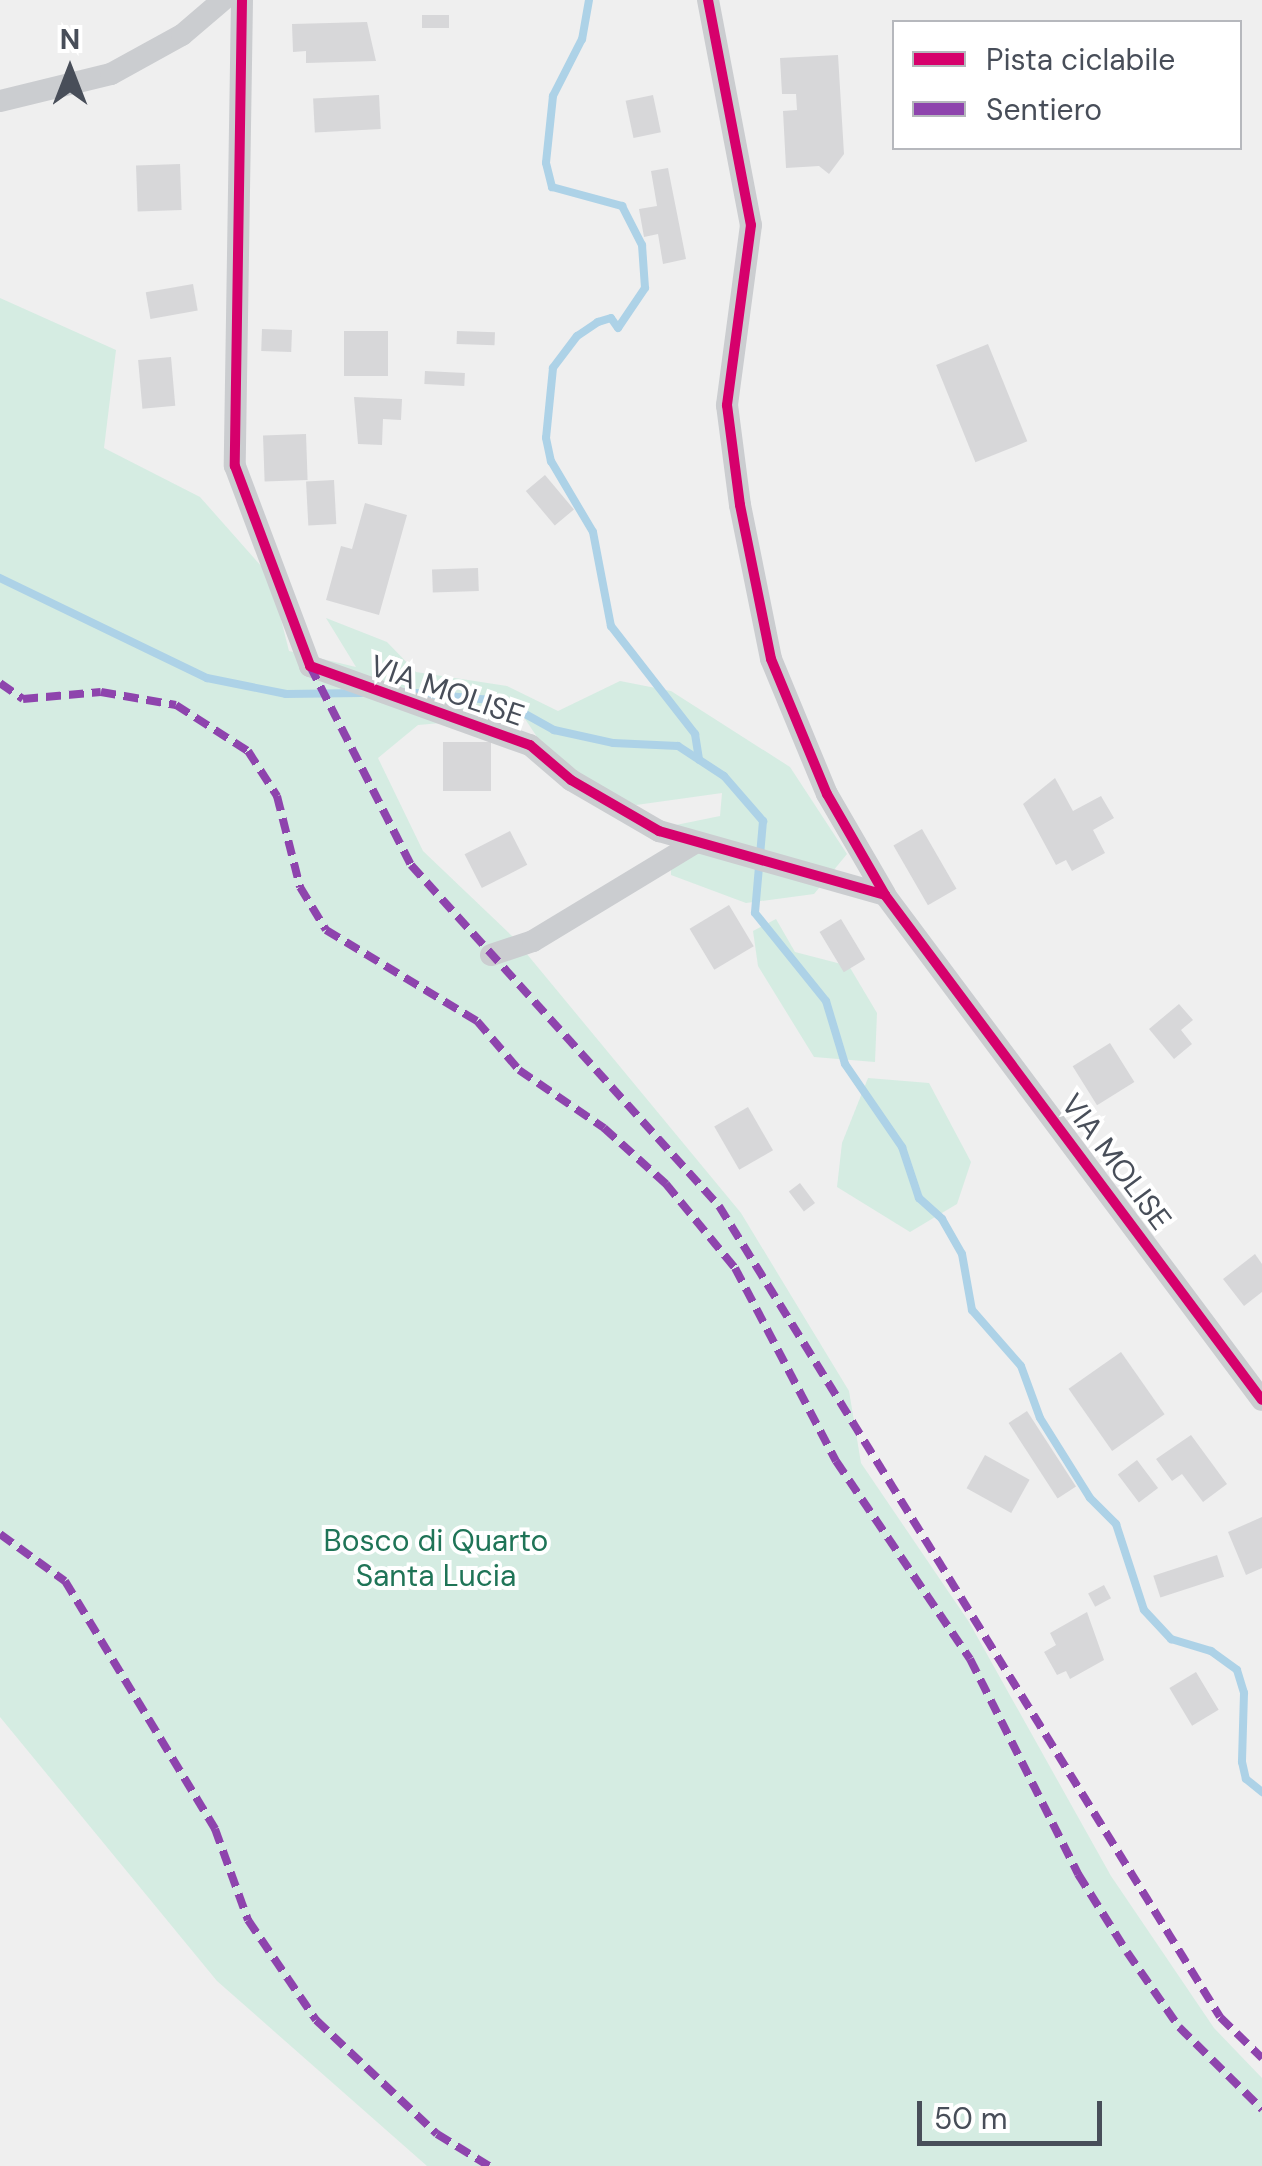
<!DOCTYPE html>
<html>
<head>
<meta charset="utf-8">
<style>
	body { margin:0 }
	#map { position:relative; width:1262px; height:2166px; overflow:hidden; background:#efefef; font-family:"DM Sans",sans-serif }
	div>[style] { position:absolute }
	.green>* { inset:0; background:#d5ece2 }
	.stream>* { height:8px; margin:-4px; padding:0 4px; transform-origin:4px; border-radius:4px; background:#add2e7 }
	.building>* { inset:0; background:#d7d7d9; transform-origin:0 0 }
	.street>* { height:22px; margin:-11px; padding:0 11px; transform-origin:11px; border-radius:11px; background:#cbcdd0 }
	.quiet>* { height:8px; margin-top:-4px; transform-origin:0; background:repeating-linear-gradient(90deg,#8e44ad 0 15px,transparent 0 23px) }
	.cycleway>* { height:10px; margin:-5px; padding:0 5px; transform-origin:5px; border-radius:5px; background:#d6006c }
	span { translate:-50% -50%; white-space:nowrap; text-align:center; line-height:1.15; -webkit-text-stroke:8px #fff; paint-order:stroke }
	.street-label { font-size:30px; color:#484e59 }
	.park-label { font-size:30px; color:#1f7457 }
	.legend { position:absolute; left:892px; top:20px; width:350px; height:130px; box-sizing:border-box; background:#fff; border:2px solid #b6b8bd; margin:0; padding:12px 18px; list-style:none; font-size:30px; color:#484e59 }
	.legend li { display:flex; align-items:center; gap:20px; height:50px }
	.legend b { width:50px; border:2px solid #b6b8bd }
	.north { position:absolute; left:20px; top:20px; width:100px; height:100px; -webkit-text-stroke:8px #fff; paint-order:stroke; rotate:0deg; font-size:28px; font-weight:700; line-height:40px; text-align:center; color:#484e59 }
	.north::after { content:''; display:block; margin:auto; width:35px; height:45px; background:#484e59; clip-path:polygon(50% 0,100% 100%,50% 72%,0 100%) }
	.scale { position:absolute; left:917px; top:2101px; width:185px; height:45px; box-sizing:border-box; border:5px solid #484e59; border-top:0; padding-left:12px; font-size:30px; line-height:35px; white-space:nowrap; color:#484e59; -webkit-text-stroke:8px #fff; paint-order:stroke }
</style>
</head>
<body>
<div id="map">
	<div class="green">
		<i style="clip-path:polygon(0 298px,116px 350px,104px 448px,200px 497px,270px 576px,289px 651px,356px 667px,326px 618px,387px 642px,416px 672px,507px 686px,558px 711px,620px 681px,671px 691px,790px 767px,847px 854px,814px 894px,746px 903px,671px 875px,671px 826px,720px 816px,722px 793px,636px 805px,556px 765px,523px 716px,418px 725px,378px 758px,423px 851px,512px 936px,741px 1213px,849px 1391px,861px 1463px,969px 1622px,1111px 1876px,1214px 2028px,1262px 2078px,1262px 2166px,427px 2166px,217px 1981px,0 1717px)"></i>
		<i style="clip-path:polygon(776px 919px,795px 952px,849px 966px,877px 1013px,875px 1062px,814px 1057px,758px 966px,753px 931px)"></i>
		<i style="clip-path:polygon(868px 1078px,929px 1083px,971px 1162px,957px 1204px,910px 1232px,837px 1187px,842px 1143px)"></i>
	</div>
	<div class="stream">
		<i style="left:589px;top:0;width:40px;rotate:100deg"></i>
		<i style="left:582px;top:39px;width:64px;rotate:117deg"></i>
		<i style="left:553px;top:96px;width:67px;rotate:96deg"></i>
		<i style="left:546px;top:163px;width:25px;rotate:76deg"></i>
		<i style="left:552px;top:187px;width:73px;rotate:15.2deg"></i>
		<i style="left:622px;top:206px;width:44px;rotate:62.9deg"></i>
		<i style="left:642px;top:245px;width:43px;rotate:86deg"></i>
		<i style="left:645px;top:288px;width:48px;rotate:124deg"></i>
		<i style="left:618px;top:328px;width:12px;rotate:-125deg"></i>
		<i style="left:611px;top:318px;width:14px;rotate:163deg"></i>
		<i style="left:598px;top:322px;width:25px;rotate:146deg"></i>
		<i style="left:577px;top:336px;width:40px;rotate:127deg"></i>
		<i style="left:553px;top:368px;width:70px;rotate:95.7deg"></i>
		<i style="left:546px;top:438px;width:24px;rotate:78deg"></i>
		<i style="left:551px;top:461px;width:82px;rotate:59.4deg"></i>
		<i style="left:593px;top:532px;width:96px;rotate:79.2deg"></i>
		<i style="left:611px;top:626px;width:137px;rotate:52.1deg"></i>
		<i style="left:695px;top:734px;width:26px;rotate:81deg"></i>
		<i style="left:0;top:578px;width:230px;rotate:25.8deg"></i>
		<i style="left:207px;top:678px;width:81px;rotate:11.4deg"></i>
		<i style="left:286px;top:694px;width:75px;rotate:-0.8deg"></i>
		<i style="left:405px;top:692px;width:97px;rotate:5.3deg"></i>
		<i style="left:502px;top:701px;width:60px;rotate:29.1deg"></i>
		<i style="left:554px;top:730px;width:60px;rotate:12.4deg"></i>
		<i style="left:613px;top:743px;width:65px;rotate:2.6deg"></i>
		<i style="left:678px;top:746px;width:55px;rotate:33.1deg"></i>
		<i style="left:724px;top:776px;width:60px;rotate:49.1deg"></i>
		<i style="left:763px;top:821px;width:92px;rotate:95deg"></i>
		<i style="left:755px;top:913px;width:113px;rotate:51.1deg"></i>
		<i style="left:826px;top:1001px;width:66px;rotate:73.2deg"></i>
		<i style="left:845px;top:1064px;width:101px;rotate:55.5deg"></i>
		<i style="left:902px;top:1147px;width:54px;rotate:71.6deg"></i>
		<i style="left:919px;top:1198px;width:31px;rotate:42deg"></i>
		<i style="left:942px;top:1219px;width:40px;rotate:60.3deg"></i>
		<i style="left:962px;top:1254px;width:57px;rotate:79.9deg"></i>
		<i style="left:972px;top:1310px;width:74px;rotate:48.8deg"></i>
		<i style="left:1021px;top:1366px;width:55px;rotate:69.9deg"></i>
		<i style="left:1040px;top:1418px;width:94px;rotate:58deg"></i>
		<i style="left:1090px;top:1498px;width:37px;rotate:45deg"></i>
		<i style="left:1116px;top:1524px;width:90px;rotate:72deg"></i>
		<i style="left:1144px;top:1610px;width:40px;rotate:47deg"></i>
		<i style="left:1171px;top:1639px;width:42px;rotate:16.7deg"></i>
		<i style="left:1211px;top:1651px;width:32px;rotate:36deg"></i>
		<i style="left:1237px;top:1670px;width:24px;rotate:73deg"></i>
		<i style="left:1244px;top:1693px;width:69px;rotate:91.7deg"></i>
		<i style="left:1242px;top:1762px;width:17px;rotate:77deg"></i>
		<i style="left:1246px;top:1779px;width:21px;rotate:39deg"></i>
	</div>
	<div class="building">
		<i style="left:422px;top:15px;width:27px;height:13px"></i>
		<i style="clip-path:polygon(367px 22px,376px 61px,306px 63px,306px 51px,293px 52px,292px 24px)"></i>
		<i style="clip-path:polygon(838px 55px,844px 154px,829px 174px,819px 166px,786px 168px,783px 111px,797px 110px,796px 94px,782px 94px,780px 58px)"></i>
		<i style="left:379px;top:95px;width:34px;height:66px;rotate:87deg"></i>
		<i style="left:653px;top:95px;width:38px;height:28px;rotate:78deg"></i>
		<i style="left:180px;top:164px;width:46px;height:44px;rotate:88deg"></i>
		<i style="clip-path:polygon(668px 168px,686px 259px,663px 264px,658px 234px,644px 237px,639px 209px,657px 206px,651px 171px)"></i>
		<i style="left:193px;top:284px;width:27px;height:48px;rotate:80deg"></i>
		<i style="left:262px;top:329px;width:30px;height:22px;rotate:2deg"></i>
		<i style="left:344px;top:331px;width:44px;height:45px"></i>
		<i style="left:457px;top:331px;width:38px;height:13px;rotate:2deg"></i>
		<i style="left:988px;top:344px;width:105px;height:56px;rotate:68deg"></i>
		<i style="left:171px;top:357px;width:49px;height:33px;rotate:85deg"></i>
		<i style="left:425px;top:371px;width:40px;height:13px;rotate:3deg"></i>
		<i style="clip-path:polygon(354px 397px,402px 399px,401px 420px,383px 419px,382px 445px,358px 444px)"></i>
		<i style="left:306px;top:434px;width:46px;height:43px;rotate:88deg"></i>
		<i style="left:545px;top:475px;width:45px;height:25px;rotate:50deg"></i>
		<i style="left:334px;top:480px;width:44px;height:28px;rotate:87deg"></i>
		<i style="clip-path:polygon(365px 503px,407px 515px,379px 615px,326px 600px,341px 546px,352px 549px)"></i>
		<i style="left:478px;top:568px;width:23px;height:46px;rotate:88deg"></i>
		<i style="left:443px;top:742px;width:48px;height:49px"></i>
		<i style="clip-path:polygon(1055px 778px,1073px 811px,1101px 796px,1114px 818px,1093px 830px,1105px 853px,1072px 871px,1066px 860px,1056px 865px,1023px 804px)"></i>
		<i style="left:922px;top:829px;width:69px;height:33px;rotate:60deg"></i>
		<i style="left:510px;top:831px;width:38px;height:51px;rotate:63deg"></i>
		<i style="left:729px;top:905px;width:48px;height:46px;rotate:59deg"></i>
		<i style="left:841px;top:919px;width:47px;height:25px;rotate:59deg"></i>
		<i style="clip-path:polygon(1179px 1004px,1193px 1020px,1181px 1030px,1192px 1044px,1174px 1059px,1149px 1029px)"></i>
		<i style="left:1110px;top:1043px;width:46px;height:44px;rotate:58deg"></i>
		<i style="left:748px;top:1107px;width:50px;height:39px;rotate:60deg"></i>
		<i style="left:800px;top:1183px;width:25px;height:14px;rotate:53deg"></i>
		<i style="clip-path:polygon(1255px 1254px,1262px 1264px,1262px 1292px,1244px 1306px,1223px 1279px)"></i>
		<i style="left:1121px;top:1352px;width:76px;height:64px;rotate:55deg"></i>
		<i style="left:1027px;top:1411px;width:90px;height:22px;rotate:57deg"></i>
		<i style="clip-path:polygon(1191px 1435px,1227px 1484px,1203px 1502px,1182px 1474px,1172px 1481px,1156px 1459px)"></i>
		<i style="left:985px;top:1455px;width:51px;height:38px;rotate:29deg"></i>
		<i style="left:1137px;top:1460px;width:35px;height:24px;rotate:53deg"></i>
		<i style="clip-path:polygon(1262px 1517px,1262px 1568px,1246px 1575px,1228px 1532px)"></i>
		<i style="left:1217px;top:1555px;width:23px;height:67px;rotate:72deg"></i>
		<i style="left:1104px;top:1585px;width:15px;height:18px;rotate:62deg"></i>
		<i style="clip-path:polygon(1087px 1612px,1104px 1660px,1070px 1679px,1066px 1671px,1057px 1675px,1044px 1652px,1056px 1645px,1050px 1633px)"></i>
		<i style="left:1196px;top:1672px;width:44px;height:31px;rotate:59deg"></i>
	</div>
	<div class="street">
		<i style="left:242px;top:0;width:466px;rotate:90.9deg"></i>
		<i style="left:235px;top:466px;width:214px;rotate:69.4deg"></i>
		<i style="left:310px;top:666px;width:234px;rotate:19.8deg"></i>
		<i style="left:530px;top:745px;width:54px;rotate:40.5deg"></i>
		<i style="left:571px;top:780px;width:102px;rotate:30.1deg"></i>
		<i style="left:659px;top:831px;width:235px;rotate:15.8deg"></i>
		<i style="left:885px;top:895px;width:630px;rotate:53.26deg"></i>
		<i style="left:708px;top:0;width:229px;rotate:79.2deg"></i>
		<i style="left:751px;top:225px;width:182px;rotate:97.6deg"></i>
		<i style="left:727px;top:405px;width:101px;rotate:82.6deg"></i>
		<i style="left:740px;top:505px;width:157px;rotate:78.6deg"></i>
		<i style="left:771px;top:659px;width:146px;rotate:67.5deg"></i>
		<i style="left:827px;top:794px;width:116px;rotate:59.9deg"></i>
		<i style="left:0;top:101px;width:114px;rotate:-13.7deg"></i>
		<i style="left:111px;top:74px;width:81px;rotate:-28.8deg"></i>
		<i style="left:182px;top:35px;width:54px;rotate:-40.5deg"></i>
		<i style="left:491px;top:955px;width:44px;rotate:-18.4deg"></i>
		<i style="left:533px;top:941px;width:189px;rotate:-31.2deg"></i>
	</div>
	<div class="quiet">
		<i style="left:310px;top:666px;width:223px;rotate:63.1deg"></i>
		<i style="left:411px;top:865px;width:460px;rotate:47.9deg"></i>
		<i style="left:719px;top:1206px;width:953px;rotate:58.29deg"></i>
		<i style="left:1220px;top:2017px;width:59px;rotate:44.3deg"></i>
		<i style="left:0;top:683px;width:28px;rotate:35deg"></i>
		<i style="left:23px;top:699px;width:78px;rotate:-5.1deg"></i>
		<i style="left:101px;top:692px;width:76px;rotate:9.8deg"></i>
		<i style="left:176px;top:705px;width:85px;rotate:32.6deg"></i>
		<i style="left:248px;top:751px;width:54px;rotate:57.2deg"></i>
		<i style="left:277px;top:796px;width:94px;rotate:75.8deg"></i>
		<i style="left:300px;top:887px;width:50px;rotate:58.8deg"></i>
		<i style="left:326px;top:930px;width:176px;rotate:31.1deg"></i>
		<i style="left:477px;top:1021px;width:65px;rotate:49.4deg"></i>
		<i style="left:519px;top:1070px;width:103px;rotate:34.3deg"></i>
		<i style="left:604px;top:1128px;width:84px;rotate:42.1deg"></i>
		<i style="left:666px;top:1184px;width:109px;rotate:50.6deg"></i>
		<i style="left:735px;top:1268px;width:218px;rotate:62.4deg"></i>
		<i style="left:836px;top:1461px;width:239px;rotate:55.9deg"></i>
		<i style="left:970px;top:1659px;width:241px;rotate:63.3deg"></i>
		<i style="left:1078px;top:1874px;width:92px;rotate:57.9deg"></i>
		<i style="left:1127px;top:1952px;width:91px;rotate:55.3deg"></i>
		<i style="left:1179px;top:2027px;width:117px;rotate:44.7deg"></i>
		<i style="left:0;top:1534px;width:80px;rotate:35.9deg"></i>
		<i style="left:65px;top:1581px;width:290px;rotate:58.8deg"></i>
		<i style="left:215px;top:1829px;width:97px;rotate:70.1deg"></i>
		<i style="left:248px;top:1920px;width:121px;rotate:55.8deg"></i>
		<i style="left:316px;top:2020px;width:166px;rotate:43.3deg"></i>
		<i style="left:437px;top:2134px;width:61px;rotate:31.6deg"></i>
	</div>
	<div class="cycleway">
		<i style="left:242px;top:0;width:466px;rotate:90.9deg"></i>
		<i style="left:235px;top:466px;width:214px;rotate:69.4deg"></i>
		<i style="left:310px;top:666px;width:234px;rotate:19.8deg"></i>
		<i style="left:530px;top:745px;width:54px;rotate:40.5deg"></i>
		<i style="left:571px;top:780px;width:102px;rotate:30.1deg"></i>
		<i style="left:659px;top:831px;width:235px;rotate:15.8deg"></i>
		<i style="left:885px;top:895px;width:630px;rotate:53.26deg"></i>
		<i style="left:708px;top:0;width:229px;rotate:79.2deg"></i>
		<i style="left:751px;top:225px;width:182px;rotate:97.6deg"></i>
		<i style="left:727px;top:405px;width:101px;rotate:82.6deg"></i>
		<i style="left:740px;top:505px;width:157px;rotate:78.6deg"></i>
		<i style="left:771px;top:659px;width:146px;rotate:67.5deg"></i>
		<i style="left:827px;top:794px;width:116px;rotate:60.1deg"></i>
	</div>
	<div class="street-label">
		<span style="left:447px;top:691px;rotate:19deg">VIA MOLISE</span>
		<span style="left:1116px;top:1162px;rotate:53deg">VIA MOLISE</span>
	</div>
	<div class="park-label">
		<span style="left:436px;top:1558px">Bosco di Quarto<br>Santa Lucia</span>
	</div>
	<ul class="legend">
	<li><b style="height:12px;background:#d6006c"></b>Pista ciclabile</li>
	<li><b style="height:12px;background:#8e44ad"></b>Sentiero</li>
	</ul>
	<div class="north">N</div>
	<div class="scale">50 m</div>
</div>
</body>
</html>
